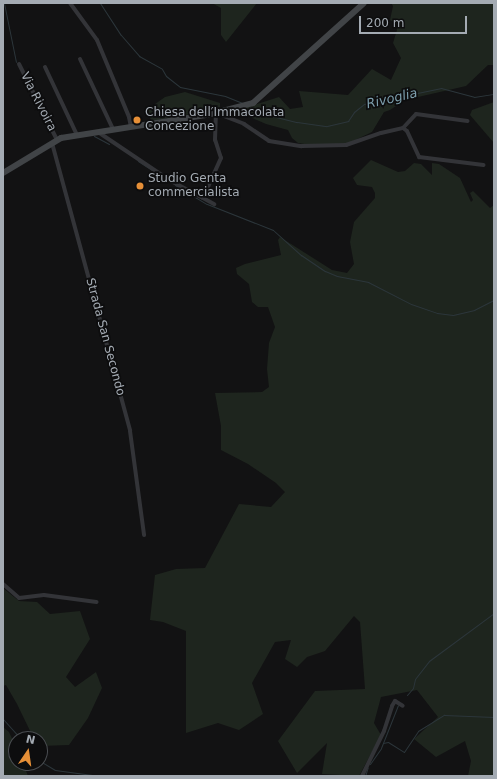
<!DOCTYPE html>
<html>
<head>
<meta charset="utf-8">
<style>
	body { margin:0 }
	#map { position:relative; width:497px; height:779px; overflow:hidden; background:#121213; font-family:"DejaVu Sans",sans-serif }
	div>[style] { position:absolute }
	.green>* { inset:0; background:#1e251e }
	.stream>* { height:1px; margin:-0.5px; padding:0 0.5px; transform-origin:0.5px; border-radius:0.5px; background:#2c363b }
	.street>* { height:4px; margin:-2px; padding:0 2px; transform-origin:2px; border-radius:2px; background:#333438 }
	.secondary>* { height:6px; margin:-3px; padding:0 3px; transform-origin:3px; border-radius:3px; background:#414447 }
	.dots>* { width:11px; height:11px; translate:-50% -50%; box-sizing:border-box; border:2px solid #0d0d0e; border-radius:50% }
	span { translate:-50% -50%; white-space:nowrap; text-align:center; line-height:1.15; -webkit-text-stroke:3.5px #0d0d0e; paint-order:stroke }
	.street-label { font-size:12px; color:#a4abb3 }
	.poi-label { font-size:12px; color:#a4abb3 }
	.left { translate:0 -50%; text-align:left }
	.water-label { font-size:13px; color:#7c9eac; font-style:italic }
	.frame { position:absolute; inset:0; border:4px solid #a4abb3; pointer-events:none }
	.north { position:absolute; left:8px; top:731px; width:40px; height:40px; box-sizing:border-box; background:#0d0d0e; border:1px solid #494c50; border-radius:50%; rotate:13deg; font-size:11px; font-weight:700; line-height:16px; text-align:center; color:#a4abb3 }
	.north::after { content:''; display:block; margin:auto; width:14px; height:18px; background:#e68f37; clip-path:polygon(50% 0,100% 100%,50% 72%,0 100%) }
	.scale { position:absolute; left:359px; top:16px; width:108px; height:18px; box-sizing:border-box; border:2px solid #a4abb3; border-top:0; padding-left:5px; font-size:12px; line-height:14px; white-space:nowrap; color:#a4abb3; -webkit-text-stroke:3px #0d0d0e; paint-order:stroke }
</style>
</head>
<body>
<div id="map">
	<div class="green">
		<i style="clip-path:polygon(212px 3px,257px 3px,226px 42px,221px 35px,221px 8px)"></i>
		<i style="clip-path:polygon(391px 3px,494px 3px,494px 65px,488px 65px,466px 86px,405px 100px,390px 110px,384px 112px,372px 132px,349px 143px,316px 146px,298px 143px,292px 138px,288px 130px,266px 124px,241px 113px,241px 109px,279px 97px,290px 109px,303px 107px,299px 91px,348px 95px,372px 69px,391px 80px,401px 58px,393px 43px,397px 30px,397px 24px,390px 20px,393px 6px)"></i>
		<i style="clip-path:polygon(185px 92px,220px 103px,220px 109px,151px 121px,148px 109px,165px 97px)"></i>
		<i style="clip-path:polygon(494px 102px,494px 143px,470px 115px,472px 110px)"></i>
		<i style="clip-path:polygon(371px 160px,398px 172px,405px 171px,414px 163px,421px 164px,432px 175px,432px 163px,439px 164px,460px 178px,471px 202px,473px 200px,470px 193px,473px 191px,490px 208px,494px 205px,494px 776px,468px 776px,471px 761px,465px 741px,436px 757px,414px 739px,438px 717px,417px 690px,381px 697px,374px 723px,381px 735px,359px 776px,322px 774px,327px 743px,297px 773px,278px 741px,315px 691px,365px 689px,360px 622px,354px 616px,325px 651px,307px 657px,297px 667px,285px 659px,291px 640px,275px 642px,252px 683px,263px 714px,239px 730px,218px 723px,186px 733px,186px 631px,163px 622px,150px 620px,155px 575px,176px 569px,205px 568px,239px 504px,271px 507px,285px 492px,276px 483px,248px 464px,221px 450px,221px 426px,215px 393px,262px 392px,269px 387px,267px 369px,269px 343px,275px 327px,268px 307px,258px 307px,252px 302px,249px 284px,237px 274px,236px 268px,245px 264px,281px 255px,278px 240px,280px 237px,332px 270px,347px 273px,354px 264px,350px 242px,354px 222px,375px 198px,375px 193px,372px 187px,357px 185px,353px 178px)"></i>
		<i style="clip-path:polygon(3px 588px,19px 601px,37px 602px,50px 614px,80px 611px,90px 639px,66px 677px,75px 687px,96px 672px,102px 688px,88px 718px,69px 745px,40px 746px,40px 739px,34px 739px,17px 704px,6px 685px,3px 686px)"></i>
		<i style="clip-path:polygon(3px 727px,9px 732px,16px 747px,16px 763px,23px 763px,28px 776px,3px 776px)"></i>
	</div>
	<div class="stream">
		<i style="left:4px;top:3px;width:60px;rotate:78.5deg"></i>
		<i style="left:100px;top:3px;width:38px;rotate:57deg"></i>
		<i style="left:121px;top:35px;width:28px;rotate:49deg"></i>
		<i style="left:139px;top:56px;width:26px;rotate:29deg"></i>
		<i style="left:162px;top:69px;width:8px;rotate:60deg"></i>
		<i style="left:166px;top:76px;width:18px;rotate:38deg"></i>
		<i style="left:180px;top:87px;width:46px;rotate:11.3deg"></i>
		<i style="left:225px;top:96px;width:18px;rotate:22deg"></i>
		<i style="left:250px;top:107px;width:16px;rotate:27deg"></i>
		<i style="left:264px;top:114px;width:34px;rotate:14deg"></i>
		<i style="left:297px;top:122px;width:30px;rotate:8deg"></i>
		<i style="left:327px;top:126px;width:22px;rotate:-13deg"></i>
		<i style="left:348px;top:121px;width:11px;rotate:-56deg"></i>
		<i style="left:354px;top:112px;width:13px;rotate:-39deg"></i>
		<i style="left:364px;top:104px;width:79px;rotate:-11.7deg"></i>
		<i style="left:441px;top:88px;width:34px;rotate:15deg"></i>
		<i style="left:474px;top:97px;width:20px;rotate:-9deg"></i>
		<i style="left:94px;top:136px;width:17px;rotate:28deg"></i>
		<i style="left:138px;top:161px;width:31px;rotate:33deg"></i>
		<i style="left:175px;top:185px;width:37px;rotate:31deg"></i>
		<i style="left:207px;top:204px;width:71px;rotate:21.5deg"></i>
		<i style="left:273px;top:230px;width:38px;rotate:42deg"></i>
		<i style="left:301px;top:255px;width:29px;rotate:34deg"></i>
		<i style="left:325px;top:271px;width:13px;rotate:23deg"></i>
		<i style="left:337px;top:276px;width:32px;rotate:11deg"></i>
		<i style="left:368px;top:282px;width:48px;rotate:27.1deg"></i>
		<i style="left:411px;top:304px;width:28px;rotate:19deg"></i>
		<i style="left:437px;top:313px;width:16px;rotate:7deg"></i>
		<i style="left:453px;top:315px;width:22px;rotate:-13deg"></i>
		<i style="left:474px;top:310px;width:22px;rotate:-27deg"></i>
		<i style="left:407px;top:695px;width:9px;rotate:-49deg"></i>
		<i style="left:413px;top:688px;width:9px;rotate:-77deg"></i>
		<i style="left:415px;top:679px;width:23px;rotate:-52deg"></i>
		<i style="left:429px;top:661px;width:81px;rotate:-36.4deg"></i>
		<i style="left:3px;top:719px;width:27px;rotate:48deg"></i>
		<i style="left:383px;top:743px;width:5px;rotate:-11deg"></i>
		<i style="left:388px;top:742px;width:19px;rotate:32deg"></i>
		<i style="left:404px;top:752px;width:25px;rotate:-56deg"></i>
		<i style="left:418px;top:731px;width:31px;rotate:-32deg"></i>
		<i style="left:444px;top:715px;width:50px;rotate:2.3deg"></i>
		<i style="left:40px;top:761px;width:17px;rotate:31deg"></i>
		<i style="left:55px;top:770px;width:45px;rotate:7.6deg"></i>
		<i style="left:370px;top:764px;width:19px;rotate:-55deg"></i>
		<i style="left:381px;top:748px;width:46px;rotate:-68.4deg"></i>
		<i style="left:365px;top:776px;width:9px;rotate:-72deg"></i>
	</div>
	<div class="street">
		<i style="left:70px;top:3px;width:46px;rotate:53.9deg"></i>
		<i style="left:97px;top:40px;width:83px;rotate:67.4deg"></i>
		<i style="left:129px;top:117px;width:10px;rotate:79deg"></i>
		<i style="left:80px;top:59px;width:77px;rotate:64.8deg"></i>
		<i style="left:19px;top:64px;width:85px;rotate:63.4deg"></i>
		<i style="left:45px;top:67px;width:75px;rotate:64.8deg"></i>
		<i style="left:403px;top:128px;width:19px;rotate:-47deg"></i>
		<i style="left:416px;top:114px;width:52px;rotate:7.7deg"></i>
		<i style="left:98px;top:132px;width:88px;rotate:33.9deg"></i>
		<i style="left:171px;top:181px;width:36px;rotate:28deg"></i>
		<i style="left:203px;top:198px;width:44px;rotate:-65.8deg"></i>
		<i style="left:221px;top:158px;width:19px;rotate:-108deg"></i>
		<i style="left:215px;top:140px;width:27px;rotate:-88deg"></i>
		<i style="left:216px;top:113px;width:30px;rotate:21deg"></i>
		<i style="left:244px;top:124px;width:30px;rotate:34deg"></i>
		<i style="left:269px;top:141px;width:33px;rotate:9deg"></i>
		<i style="left:302px;top:146px;width:44px;rotate:-1.3deg"></i>
		<i style="left:346px;top:145px;width:37px;rotate:-19deg"></i>
		<i style="left:381px;top:133px;width:23px;rotate:-13deg"></i>
		<i style="left:403px;top:128px;width:5px;rotate:37deg"></i>
		<i style="left:407px;top:131px;width:29px;rotate:65deg"></i>
		<i style="left:419px;top:157px;width:65px;rotate:7deg"></i>
		<i style="left:52px;top:143px;width:298px;rotate:74.8deg"></i>
		<i style="left:130px;top:431px;width:105px;rotate:82.3deg"></i>
		<i style="left:203px;top:198px;width:13px;rotate:29deg"></i>
		<i style="left:3px;top:584px;width:21px;rotate:41deg"></i>
		<i style="left:19px;top:598px;width:25px;rotate:-7deg"></i>
		<i style="left:44px;top:595px;width:53px;rotate:7.5deg"></i>
		<i style="left:362px;top:776px;width:50px;rotate:-63.9deg"></i>
		<i style="left:384px;top:731px;width:26px;rotate:-72deg"></i>
		<i style="left:392px;top:706px;width:6px;rotate:-59deg"></i>
		<i style="left:395px;top:701px;width:9px;rotate:32deg"></i>
	</div>
	<div class="secondary">
		<i style="left:3px;top:173px;width:68px;rotate:-31.1deg"></i>
		<i style="left:61px;top:138px;width:148px;rotate:-9deg"></i>
		<i style="left:207px;top:115px;width:48px;rotate:-14.6deg"></i>
		<i style="left:253px;top:103px;width:149px;rotate:-42deg"></i>
	</div>
	<div class="dots">
		<i style="left:137px;top:120px;background:#e68f37"></i>
		<i style="left:140px;top:186px;background:#e68f37"></i>
	</div>
	<div class="street-label">
		<span style="left:38px;top:102px;rotate:63deg">Via Rivoira</span>
		<span style="left:105px;top:337px;rotate:75deg">Strada San Secondo</span>
	</div>
	<div class="poi-label">
		<span class="left" style="left:145px;top:120px">Chiesa dell′Immacolata<br>Concezione</span>
		<span class="left" style="left:148px;top:186px">Studio Genta<br>commercialista</span>
	</div>
	<div class="water-label">
		<span style="left:392px;top:99px;rotate:-13deg">Rivoglia</span>
	</div>
	<div class="frame"></div>
	<div class="north">N</div>
	<div class="scale">200 m</div>
</div>
</body>
</html>
